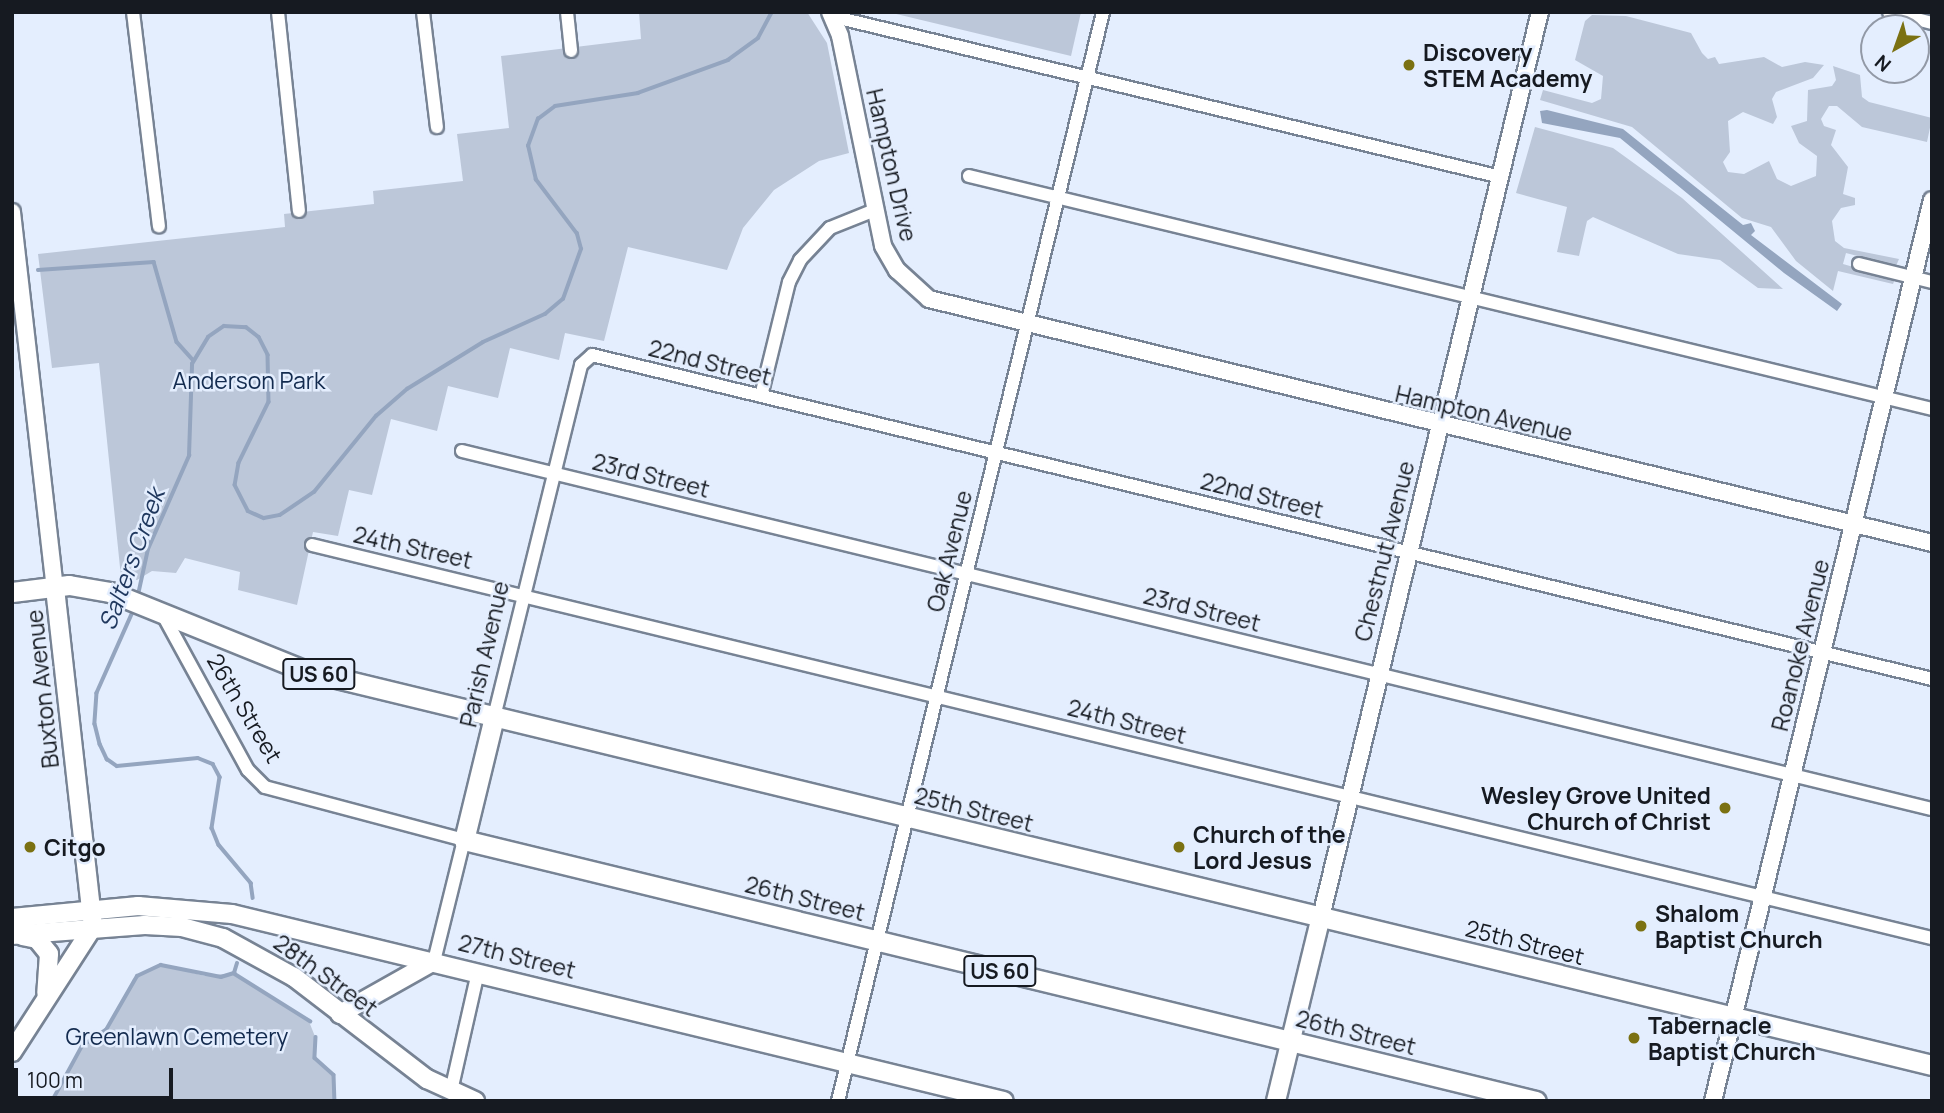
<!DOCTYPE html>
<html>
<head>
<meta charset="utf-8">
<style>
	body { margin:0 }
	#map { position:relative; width:1944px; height:1113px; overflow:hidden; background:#e4eefe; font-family:Manrope,sans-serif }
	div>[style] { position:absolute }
	.green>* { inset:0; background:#bcc7d9 }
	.water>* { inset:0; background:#94a5bf }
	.stream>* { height:3.5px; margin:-1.75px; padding:0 1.75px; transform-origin:1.75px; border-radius:1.75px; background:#94a5bf }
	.roads { filter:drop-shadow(2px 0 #778394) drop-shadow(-2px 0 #778394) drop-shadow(0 2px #778394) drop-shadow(0 -2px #778394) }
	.minor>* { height:12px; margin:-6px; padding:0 6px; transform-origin:6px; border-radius:6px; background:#fff }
	.tertiary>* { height:16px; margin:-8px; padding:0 8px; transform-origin:8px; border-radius:8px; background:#fff }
	.secondary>* { height:18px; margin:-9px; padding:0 9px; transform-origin:9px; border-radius:9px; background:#fff }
	.primary>* { height:19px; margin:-9.5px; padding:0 9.5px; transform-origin:9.5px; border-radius:9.5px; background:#fff }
	.dots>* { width:19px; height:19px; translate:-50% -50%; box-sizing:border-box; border:4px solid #e4eefe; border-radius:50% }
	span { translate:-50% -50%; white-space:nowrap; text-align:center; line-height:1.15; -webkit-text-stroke:5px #e4eefe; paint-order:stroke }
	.shield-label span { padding:2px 5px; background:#e4eefe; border:2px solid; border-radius:5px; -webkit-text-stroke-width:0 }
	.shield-label { font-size:21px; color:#161a21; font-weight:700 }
	.poi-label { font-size:23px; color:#161a21; font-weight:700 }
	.left { translate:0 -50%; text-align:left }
	.right { translate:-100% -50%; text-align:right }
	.street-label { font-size:23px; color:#161a21 }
	.park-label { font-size:23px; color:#132b4f }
	.water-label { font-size:24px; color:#1f375d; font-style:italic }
	.frame { position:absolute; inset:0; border:14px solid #161a21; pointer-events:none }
	.north { position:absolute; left:1860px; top:14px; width:70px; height:70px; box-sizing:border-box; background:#e4eefe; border:2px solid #9299a6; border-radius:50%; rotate:220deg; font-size:19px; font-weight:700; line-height:28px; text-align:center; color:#161a21 }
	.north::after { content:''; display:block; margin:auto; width:24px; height:32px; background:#7b7112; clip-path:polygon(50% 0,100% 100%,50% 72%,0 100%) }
	.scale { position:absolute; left:14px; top:1068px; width:159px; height:32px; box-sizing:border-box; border:4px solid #161a21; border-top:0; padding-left:9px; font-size:21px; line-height:24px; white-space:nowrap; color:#161a21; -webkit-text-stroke:5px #e4eefe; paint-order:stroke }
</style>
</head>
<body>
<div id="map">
	<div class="green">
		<i style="clip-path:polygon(639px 12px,807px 12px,827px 43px,849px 153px,819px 161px,774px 190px,743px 228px,727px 270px,628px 247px,604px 341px,565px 333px,559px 360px,510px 348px,498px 398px,448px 386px,437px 431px,391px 419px,372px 495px,349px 490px,338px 536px,313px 532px,297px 605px,238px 590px,240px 572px,185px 558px,176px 573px,152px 571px,137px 580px,121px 577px,99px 363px,52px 368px,38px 254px,285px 227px,284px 214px,374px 204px,373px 191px,463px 181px,457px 134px,509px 128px,501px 56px,641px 39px)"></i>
		<i style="clip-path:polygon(888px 12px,1081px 12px,1071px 56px)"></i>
		<i style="clip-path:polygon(1592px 15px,1626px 16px,1691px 33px,1702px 53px,1708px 59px,1715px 57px,1719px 64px,1764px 57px,1782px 67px,1805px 62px,1824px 65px,1813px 78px,1776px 92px,1772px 99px,1777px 117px,1773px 124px,1743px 112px,1728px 121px,1730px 152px,1723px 162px,1728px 172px,1744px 174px,1769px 161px,1777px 179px,1791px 186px,1816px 176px,1817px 156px,1799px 143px,1791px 126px,1807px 121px,1808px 90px,1832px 86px,1836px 80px,1833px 66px,1860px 75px,1862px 97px,1869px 102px,1932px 118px,1927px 142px,1862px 127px,1837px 106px,1829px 106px,1821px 119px,1824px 126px,1836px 130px,1831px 145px,1848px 167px,1843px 194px,1855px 198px,1855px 205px,1841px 208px,1832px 221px,1835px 241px,1844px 248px,1899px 259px,1896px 266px,1846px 253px,1843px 264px,1895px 279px,1893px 284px,1838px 271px,1833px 291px,1796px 261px,1771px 227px,1742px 218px,1632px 127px,1540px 100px,1543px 90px,1592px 103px,1601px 99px,1603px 76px,1575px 60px,1585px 21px)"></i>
		<i style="clip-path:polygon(1535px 127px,1613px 148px,1682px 198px,1783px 289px,1758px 288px,1720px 260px,1678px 254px,1593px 217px,1587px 221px,1579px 256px,1557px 252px,1567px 207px,1516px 193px)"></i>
		<i style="clip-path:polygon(161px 965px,205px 976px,234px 973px,308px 1019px,316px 1039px,316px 1061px,335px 1079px,335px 1101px,52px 1101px,82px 1046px,111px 1024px,133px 979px)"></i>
	</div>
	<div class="water">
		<i style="clip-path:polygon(1547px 110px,1623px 129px,1743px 225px,1751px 223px,1755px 231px,1751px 235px,1842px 304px,1837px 311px,1784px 273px,1620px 138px,1542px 123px,1540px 111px)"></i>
	</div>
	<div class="stream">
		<i style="left:38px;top:270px;width:116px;rotate:-3.9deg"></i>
		<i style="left:154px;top:262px;width:83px;rotate:74deg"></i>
		<i style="left:177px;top:342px;width:24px;rotate:48deg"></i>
		<i style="left:138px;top:595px;width:47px;rotate:-77.7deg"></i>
		<i style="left:148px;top:549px;width:102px;rotate:-66.2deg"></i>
		<i style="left:189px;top:456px;width:92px;rotate:-88.1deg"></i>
		<i style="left:192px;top:364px;width:31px;rotate:-59deg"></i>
		<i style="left:208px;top:337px;width:19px;rotate:-35deg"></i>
		<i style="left:224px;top:326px;width:22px;rotate:3deg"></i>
		<i style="left:246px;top:327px;width:16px;rotate:38deg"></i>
		<i style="left:259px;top:337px;width:20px;rotate:63deg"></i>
		<i style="left:268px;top:355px;width:47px;rotate:88.8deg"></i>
		<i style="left:269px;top:402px;width:68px;rotate:116.2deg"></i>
		<i style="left:239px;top:463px;width:22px;rotate:100deg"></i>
		<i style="left:235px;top:485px;width:29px;rotate:63deg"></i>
		<i style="left:248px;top:511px;width:17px;rotate:24deg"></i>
		<i style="left:264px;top:518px;width:16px;rotate:-11deg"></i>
		<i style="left:280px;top:515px;width:41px;rotate:-34.1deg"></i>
		<i style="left:314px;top:492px;width:98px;rotate:-50.8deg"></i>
		<i style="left:376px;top:416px;width:41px;rotate:-41.1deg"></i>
		<i style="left:407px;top:389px;width:89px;rotate:-31.7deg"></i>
		<i style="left:483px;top:342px;width:68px;rotate:-24.3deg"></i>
		<i style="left:545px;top:314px;width:23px;rotate:-40deg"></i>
		<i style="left:563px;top:299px;width:53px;rotate:-70.2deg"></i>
		<i style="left:581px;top:249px;width:16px;rotate:-105deg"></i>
		<i style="left:577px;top:234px;width:68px;rotate:-127.2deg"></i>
		<i style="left:536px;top:180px;width:35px;rotate:-103deg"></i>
		<i style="left:528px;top:146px;width:29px;rotate:-70deg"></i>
		<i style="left:538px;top:119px;width:21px;rotate:-37deg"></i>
		<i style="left:555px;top:106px;width:84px;rotate:-8.9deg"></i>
		<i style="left:638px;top:93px;width:96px;rotate:-20.1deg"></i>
		<i style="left:728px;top:60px;width:37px;rotate:-36deg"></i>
		<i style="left:758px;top:38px;width:30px;rotate:-62deg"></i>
		<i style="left:134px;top:610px;width:91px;rotate:114deg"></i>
		<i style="left:97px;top:693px;width:31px;rotate:94deg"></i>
		<i style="left:95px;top:724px;width:21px;rotate:76deg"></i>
		<i style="left:100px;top:744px;width:17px;rotate:65deg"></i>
		<i style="left:107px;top:759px;width:12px;rotate:35deg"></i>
		<i style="left:117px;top:766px;width:81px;rotate:-5.6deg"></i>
		<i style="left:198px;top:758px;width:16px;rotate:22deg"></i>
		<i style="left:213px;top:764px;width:15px;rotate:62deg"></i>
		<i style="left:220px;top:777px;width:52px;rotate:98.9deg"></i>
		<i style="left:212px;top:828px;width:18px;rotate:68deg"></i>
		<i style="left:219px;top:845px;width:50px;rotate:49.9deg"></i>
		<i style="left:251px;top:883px;width:15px;rotate:82deg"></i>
		<i style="left:235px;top:974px;width:89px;rotate:32.1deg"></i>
		<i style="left:316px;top:1037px;width:21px;rotate:93deg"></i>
		<i style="left:315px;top:1058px;width:25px;rotate:42deg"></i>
		<i style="left:334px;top:1075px;width:26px;rotate:88deg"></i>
		<i style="left:52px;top:1101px;width:63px;rotate:-61.4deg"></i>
		<i style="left:82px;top:1046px;width:29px;rotate:-34deg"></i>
		<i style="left:106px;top:1030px;width:62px;rotate:-60.1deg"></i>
		<i style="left:137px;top:976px;width:26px;rotate:-25deg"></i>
		<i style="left:161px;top:965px;width:61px;rotate:11.3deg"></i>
		<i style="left:221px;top:977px;width:14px;rotate:-17deg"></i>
		<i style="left:234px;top:973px;width:10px;rotate:-73deg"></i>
	</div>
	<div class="roads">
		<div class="minor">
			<i style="left:133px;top:12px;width:216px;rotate:83.1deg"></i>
			<i style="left:278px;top:12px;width:200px;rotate:84deg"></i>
			<i style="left:423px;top:12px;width:116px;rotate:83.1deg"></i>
			<i style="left:567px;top:12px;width:39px;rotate:84deg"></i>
			<i style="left:1889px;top:12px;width:44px;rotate:14.3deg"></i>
			<i style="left:835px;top:17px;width:685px;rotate:13.51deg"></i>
			<i style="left:969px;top:176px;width:991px;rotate:13.6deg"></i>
			<i style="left:1859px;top:264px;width:75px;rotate:13.9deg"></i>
			<i style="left:761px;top:396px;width:117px;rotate:-76.2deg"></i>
			<i style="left:789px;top:282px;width:25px;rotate:-63deg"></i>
			<i style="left:800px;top:260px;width:44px;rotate:-46.8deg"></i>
			<i style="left:830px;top:228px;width:48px;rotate:-21.8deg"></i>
			<i style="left:462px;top:451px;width:1513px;rotate:13.69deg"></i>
			<i style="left:312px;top:545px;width:1667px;rotate:13.64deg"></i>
			<i style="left:162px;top:613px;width:179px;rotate:61.3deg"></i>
			<i style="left:248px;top:770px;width:24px;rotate:45deg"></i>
			<i style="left:265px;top:787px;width:206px;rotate:14.9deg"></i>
			<i style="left:464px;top:840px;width:125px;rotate:103.9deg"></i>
			<i style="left:494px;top:717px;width:363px;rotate:-76.1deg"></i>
			<i style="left:581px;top:365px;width:15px;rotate:-42deg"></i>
			<i style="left:592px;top:355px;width:1379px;rotate:13.59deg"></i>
			<i style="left:451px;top:1091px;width:122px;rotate:-77.2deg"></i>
			<i style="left:838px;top:1101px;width:1121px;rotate:-76.32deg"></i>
		</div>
		<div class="tertiary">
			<i style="left:830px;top:12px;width:26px;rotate:67deg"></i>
			<i style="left:840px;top:36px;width:214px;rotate:78.4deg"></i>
			<i style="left:883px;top:246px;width:28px;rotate:60deg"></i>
			<i style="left:897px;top:270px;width:43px;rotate:42.2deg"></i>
			<i style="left:929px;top:299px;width:1032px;rotate:13.67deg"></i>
			<i style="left:12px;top:212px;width:377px;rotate:83.5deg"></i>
			<i style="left:1321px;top:917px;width:931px;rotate:-76.4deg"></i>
			<i style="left:1713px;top:1101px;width:927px;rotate:-76.34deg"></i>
		</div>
		<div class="secondary">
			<i style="left:12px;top:918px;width:127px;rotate:-5.4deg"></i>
			<i style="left:138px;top:906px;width:94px;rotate:4.9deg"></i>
			<i style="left:232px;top:914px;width:794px;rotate:13.62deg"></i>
			<i style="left:12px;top:935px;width:133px;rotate:-4.3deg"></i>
			<i style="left:145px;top:925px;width:37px;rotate:3deg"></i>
			<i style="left:182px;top:927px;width:42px;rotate:15deg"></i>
			<i style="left:223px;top:938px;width:81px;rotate:28.8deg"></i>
			<i style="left:294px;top:977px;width:168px;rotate:37.5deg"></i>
			<i style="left:427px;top:1079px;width:53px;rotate:24.6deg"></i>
			<i style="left:22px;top:936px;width:15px;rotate:11deg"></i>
			<i style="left:37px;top:939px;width:19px;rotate:51deg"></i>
			<i style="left:49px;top:954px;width:39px;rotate:94deg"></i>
			<i style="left:340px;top:1014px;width:108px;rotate:-29.4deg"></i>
			<i style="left:12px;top:1052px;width:149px;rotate:-57.1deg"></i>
			<i style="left:93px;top:927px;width:342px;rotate:-96.4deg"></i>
			<i style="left:1276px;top:1101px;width:189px;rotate:-76.3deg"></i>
		</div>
		<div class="primary">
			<i style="left:12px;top:592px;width:57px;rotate:-7deg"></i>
			<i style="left:69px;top:585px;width:42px;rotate:9.7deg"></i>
			<i style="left:110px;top:592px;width:208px;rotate:22deg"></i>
			<i style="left:303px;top:670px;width:1676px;rotate:13.63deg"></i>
			<i style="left:494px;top:717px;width:127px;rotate:103.7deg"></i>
			<i style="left:464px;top:840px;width:1103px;rotate:13.68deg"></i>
		</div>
	</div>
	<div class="dots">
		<i style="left:1409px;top:65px;background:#7b7112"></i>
		<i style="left:1725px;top:808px;background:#7b7112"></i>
		<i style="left:30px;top:847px;background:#7b7112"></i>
		<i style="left:1179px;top:847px;background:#7b7112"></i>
		<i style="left:1641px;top:926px;background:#7b7112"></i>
		<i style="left:1634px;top:1038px;background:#7b7112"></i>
	</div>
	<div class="shield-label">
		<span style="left:319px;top:674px">US 60</span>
		<span style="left:1000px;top:971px">US 60</span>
	</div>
	<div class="poi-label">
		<span class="left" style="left:1423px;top:65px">Discovery<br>STEM Academy</span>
		<span class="right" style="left:1711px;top:808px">Wesley Grove United<br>Church of Christ</span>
		<span class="left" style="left:1193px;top:847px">Church of the<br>Lord Jesus</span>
		<span class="left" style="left:44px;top:847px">Citgo</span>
		<span class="left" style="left:1655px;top:926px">Shalom<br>Baptist Church</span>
		<span class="left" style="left:1648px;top:1038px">Tabernacle<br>Baptist Church</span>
	</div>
	<div class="street-label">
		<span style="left:892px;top:165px;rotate:77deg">Hampton Drive</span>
		<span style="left:710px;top:362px;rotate:14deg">22nd Street</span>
		<span style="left:1484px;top:413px;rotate:13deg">Hampton Avenue</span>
		<span style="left:651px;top:475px;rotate:14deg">23rd Street</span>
		<span style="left:1262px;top:495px;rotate:14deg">22nd Street</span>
		<span style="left:413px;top:547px;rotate:13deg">24th Street</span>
		<span style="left:949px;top:551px;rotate:-76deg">Oak Avenue</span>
		<span style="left:1384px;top:551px;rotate:-76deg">Chestnut Avenue</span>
		<span style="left:1202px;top:609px;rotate:14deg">23rd Street</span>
		<span style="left:1800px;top:645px;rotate:-76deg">Roanoke Avenue</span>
		<span style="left:484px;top:654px;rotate:-77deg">Parish Avenue</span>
		<span style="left:42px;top:689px;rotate:-96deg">Buxton Avenue</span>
		<span style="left:245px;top:708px;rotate:59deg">26th Street</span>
		<span style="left:1127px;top:721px;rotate:14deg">24th Street</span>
		<span style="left:974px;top:809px;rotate:14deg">25th Street</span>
		<span style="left:805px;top:898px;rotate:14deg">26th Street</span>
		<span style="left:1525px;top:942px;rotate:14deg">25th Street</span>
		<span style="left:517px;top:956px;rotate:14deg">27th Street</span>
		<span style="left:326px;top:975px;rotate:36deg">28th Street</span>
		<span style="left:1356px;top:1032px;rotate:14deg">26th Street</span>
	</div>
	<div class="park-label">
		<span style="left:249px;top:380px">Anderson Park</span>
		<span style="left:177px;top:1036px">Greenlawn Cemetery</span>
	</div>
	<div class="water-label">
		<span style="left:131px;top:559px;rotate:-70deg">Salters Creek</span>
	</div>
	<div class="frame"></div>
	<div class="north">N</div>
	<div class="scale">100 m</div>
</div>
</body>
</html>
